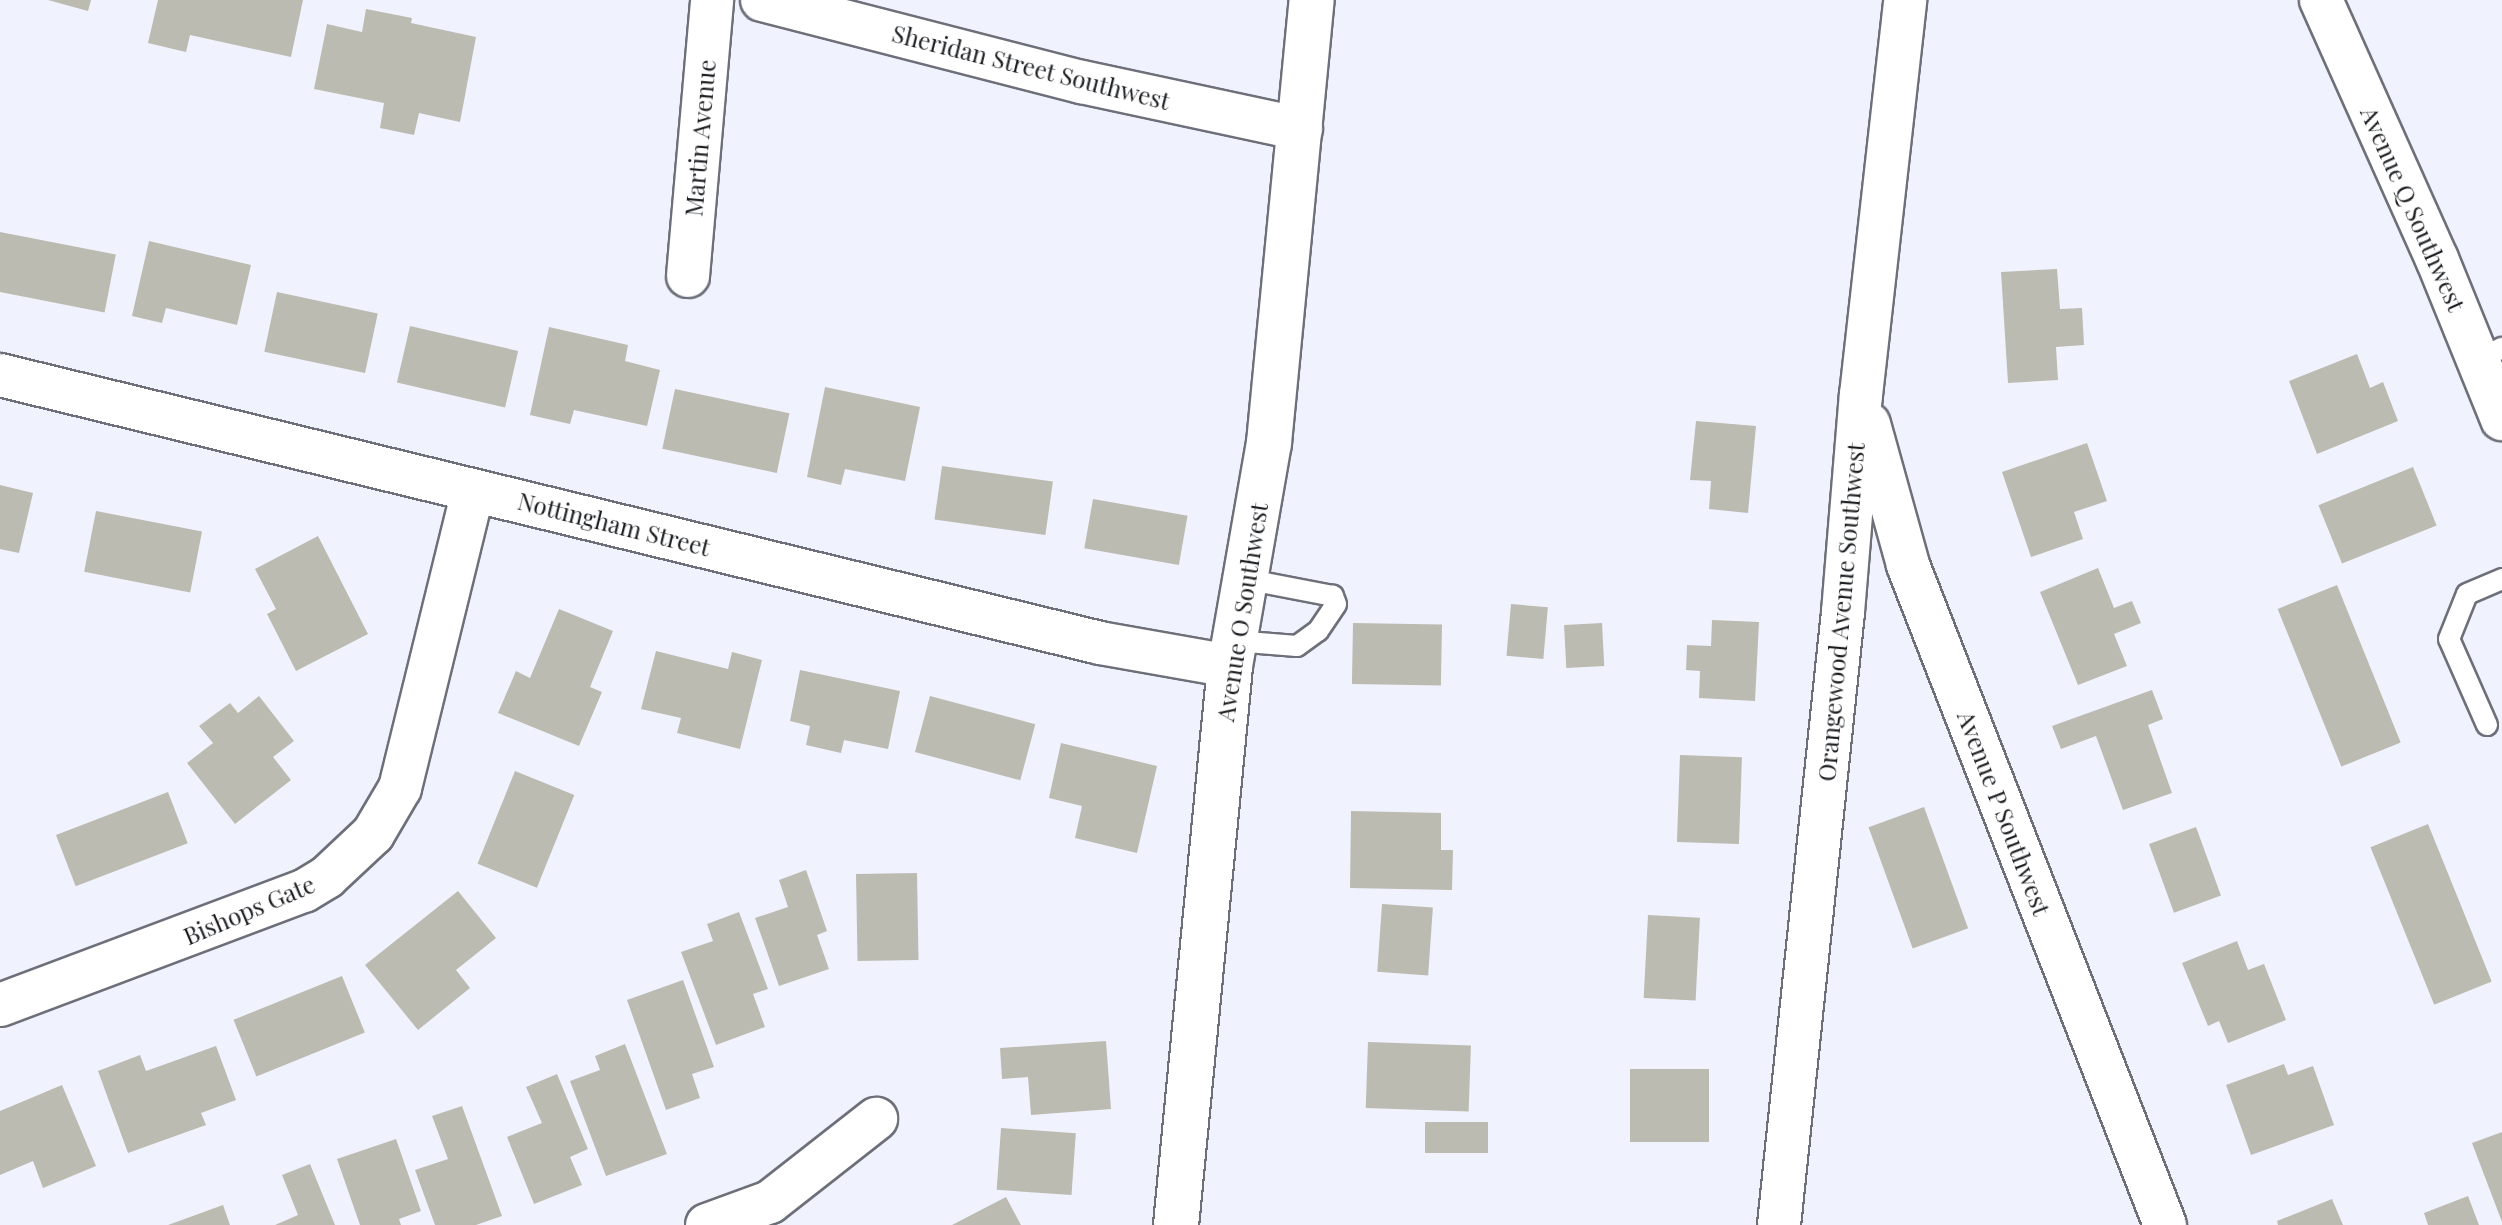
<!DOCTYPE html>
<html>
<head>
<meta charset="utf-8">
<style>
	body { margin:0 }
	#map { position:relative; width:2502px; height:1225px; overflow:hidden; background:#f0f3fe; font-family:"Playfair Display",serif }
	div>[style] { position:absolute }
	.building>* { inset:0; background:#bbbbb1; transform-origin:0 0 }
	.roads { filter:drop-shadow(2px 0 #6d7079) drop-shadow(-2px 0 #6d7079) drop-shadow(0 2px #6d7079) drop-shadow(0 -2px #6d7079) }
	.service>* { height:20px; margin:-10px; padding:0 10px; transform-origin:10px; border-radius:10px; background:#fff }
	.minor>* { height:42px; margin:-21px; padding:0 21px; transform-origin:21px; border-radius:21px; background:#fff }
	.tertiary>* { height:44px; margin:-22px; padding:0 22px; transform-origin:22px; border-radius:22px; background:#fff }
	span { translate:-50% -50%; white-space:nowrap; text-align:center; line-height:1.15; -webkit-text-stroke:8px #fff; paint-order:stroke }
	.street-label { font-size:24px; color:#1b1d20 }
</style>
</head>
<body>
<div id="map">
	<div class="building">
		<i style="clip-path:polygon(48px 0,91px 0,88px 11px)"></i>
		<i style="clip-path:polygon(158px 0,303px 0,291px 57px,190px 35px,186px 52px,148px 43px)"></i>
		<i style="clip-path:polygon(366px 9px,412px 18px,411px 23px,476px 37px,460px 122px,419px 113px,414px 135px,380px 128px,384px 103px,314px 89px,327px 24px,362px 32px)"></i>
		<i style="left:0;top:232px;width:118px;height:59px;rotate:11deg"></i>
		<i style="clip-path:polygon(149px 241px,251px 265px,237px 325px,166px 308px,162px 323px,132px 316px)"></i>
		<i style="clip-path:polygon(2057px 269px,2060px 309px,2082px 308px,2084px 345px,2056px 347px,2058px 380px,2008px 383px,2001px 272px)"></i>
		<i style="left:277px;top:292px;width:103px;height:61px;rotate:12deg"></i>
		<i style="left:410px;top:326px;width:111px;height:58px;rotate:13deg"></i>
		<i style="clip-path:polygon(549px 327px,628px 345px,625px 361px,660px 370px,647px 426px,574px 410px,570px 424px,530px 415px)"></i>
		<i style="clip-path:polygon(2357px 354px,2370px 388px,2383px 382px,2398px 421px,2317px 454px,2289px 381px)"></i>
		<i style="clip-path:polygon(825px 387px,920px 407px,905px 481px,845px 469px,841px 485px,807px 477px)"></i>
		<i style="left:675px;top:389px;width:117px;height:61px;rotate:12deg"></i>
		<i style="clip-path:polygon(1696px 421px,1756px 426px,1748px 513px,1709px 509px,1711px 481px,1690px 480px)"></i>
		<i style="clip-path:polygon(2087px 443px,2107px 501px,2074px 512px,2083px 539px,2031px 557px,2002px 472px)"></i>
		<i style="left:942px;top:466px;width:112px;height:54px;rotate:8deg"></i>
		<i style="left:2413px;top:467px;width:63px;height:102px;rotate:68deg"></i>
		<i style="clip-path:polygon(0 485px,33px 493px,19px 553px,0 549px)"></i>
		<i style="left:1093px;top:499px;width:96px;height:50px;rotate:10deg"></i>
		<i style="left:96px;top:511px;width:108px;height:62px;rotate:11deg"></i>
		<i style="clip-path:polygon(318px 536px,368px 634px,296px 671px,267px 614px,276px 609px,255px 569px)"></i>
		<i style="clip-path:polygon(2098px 568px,2114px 608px,2132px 601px,2141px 623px,2114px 634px,2127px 666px,2078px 685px,2040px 592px)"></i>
		<i style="left:2337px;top:585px;width:170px;height:64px;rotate:68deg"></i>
		<i style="left:1511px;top:604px;width:37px;height:52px;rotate:5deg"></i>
		<i style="clip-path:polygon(559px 609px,613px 631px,590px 687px,602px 692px,579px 746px,498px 713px,516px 671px,530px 678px)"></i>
		<i style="clip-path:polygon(1712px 620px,1759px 622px,1755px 701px,1699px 698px,1700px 671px,1686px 670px,1687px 645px,1711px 646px)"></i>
		<i style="left:1353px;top:623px;width:89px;height:61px;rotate:1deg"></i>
		<i style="left:1602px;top:623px;width:43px;height:38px;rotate:87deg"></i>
		<i style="clip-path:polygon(656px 651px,728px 669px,732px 652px,762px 660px,740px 749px,677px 733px,681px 718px,641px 709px)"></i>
		<i style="clip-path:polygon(800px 670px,900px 691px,888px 749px,844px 740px,841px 753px,806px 745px,810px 726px,790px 721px)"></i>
		<i style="clip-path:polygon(2152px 690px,2163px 719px,2148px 725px,2172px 793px,2123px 810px,2096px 736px,2061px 749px,2052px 726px)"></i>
		<i style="clip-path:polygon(259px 696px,294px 741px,273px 757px,291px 780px,235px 824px,187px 763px,213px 743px,199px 726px,230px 703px,238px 713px)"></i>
		<i style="left:930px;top:696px;width:109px;height:58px;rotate:15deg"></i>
		<i style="clip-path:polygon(1061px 743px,1157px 766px,1137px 853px,1075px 838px,1082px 806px,1049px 798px)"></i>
		<i style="left:1680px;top:755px;width:62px;height:87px;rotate:2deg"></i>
		<i style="left:515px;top:771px;width:64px;height:100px;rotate:22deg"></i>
		<i style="left:168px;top:792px;width:55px;height:120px;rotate:69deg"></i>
		<i style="left:1924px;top:807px;width:129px;height:59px;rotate:70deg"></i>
		<i style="clip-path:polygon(1351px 811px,1441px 813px,1441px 850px,1453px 850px,1452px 890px,1350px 888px)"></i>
		<i style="left:2428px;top:824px;width:170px;height:62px;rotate:68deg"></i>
		<i style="left:2196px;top:827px;width:73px;height:50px;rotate:70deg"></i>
		<i style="clip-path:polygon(806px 870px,827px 931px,817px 935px,829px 969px,779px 986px,755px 918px,788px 907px,779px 880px)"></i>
		<i style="left:917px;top:873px;width:87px;height:61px;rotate:89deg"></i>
		<i style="clip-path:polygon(458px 891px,496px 938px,456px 970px,470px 988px,418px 1030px,365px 965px)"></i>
		<i style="left:1382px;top:904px;width:51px;height:68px;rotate:4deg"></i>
		<i style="clip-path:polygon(739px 912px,768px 989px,753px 994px,765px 1027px,716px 1045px,681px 952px,713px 941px,707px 924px)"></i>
		<i style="left:1648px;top:915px;width:52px;height:83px;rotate:3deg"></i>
		<i style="clip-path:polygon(2237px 941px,2248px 970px,2264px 964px,2286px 1020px,2228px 1043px,2219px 1021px,2208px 1026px,2182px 963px)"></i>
		<i style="left:342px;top:976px;width:61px;height:117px;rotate:68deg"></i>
		<i style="clip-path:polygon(683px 980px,714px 1067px,692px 1074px,700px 1098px,666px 1110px,627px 1000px)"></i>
		<i style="clip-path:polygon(1106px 1041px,1111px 1109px,1031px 1115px,1028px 1077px,1002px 1079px,1000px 1048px)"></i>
		<i style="left:1368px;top:1042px;width:103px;height:66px;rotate:2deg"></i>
		<i style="clip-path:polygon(625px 1044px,667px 1154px,606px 1176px,570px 1081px,600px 1070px,595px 1056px)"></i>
		<i style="clip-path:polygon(216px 1046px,236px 1100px,201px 1113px,206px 1125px,128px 1153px,98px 1071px,140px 1055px,146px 1071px)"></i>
		<i style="clip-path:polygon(2284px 1064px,2288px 1075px,2313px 1066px,2334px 1125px,2251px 1155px,2226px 1085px)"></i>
		<i style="left:1630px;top:1069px;width:79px;height:73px"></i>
		<i style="clip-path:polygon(557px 1074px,588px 1149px,570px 1157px,582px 1185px,534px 1204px,507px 1137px,542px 1123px,526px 1087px)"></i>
		<i style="clip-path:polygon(62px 1085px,96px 1166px,43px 1188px,33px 1161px,0 1175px,0 1111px)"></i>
		<i style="clip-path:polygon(462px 1106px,502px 1216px,476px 1225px,435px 1225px,415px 1170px,448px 1159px,432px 1116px)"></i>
		<i style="left:1425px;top:1122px;width:63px;height:31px"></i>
		<i style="left:1001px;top:1128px;width:75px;height:62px;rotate:4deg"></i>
		<i style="clip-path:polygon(2502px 1132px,2502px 1222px,2472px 1143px)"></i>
		<i style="clip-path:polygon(396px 1139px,421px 1211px,399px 1219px,401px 1225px,360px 1225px,337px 1159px)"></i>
		<i style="clip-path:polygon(310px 1164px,335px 1225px,275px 1225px,298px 1215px,282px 1175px)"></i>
		<i style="clip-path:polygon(2468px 1196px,2479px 1225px,2428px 1225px,2424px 1213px)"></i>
		<i style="clip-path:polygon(1006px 1197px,1021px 1225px,952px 1225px)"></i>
		<i style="clip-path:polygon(2332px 1199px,2343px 1225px,2278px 1225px,2277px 1221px)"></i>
		<i style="clip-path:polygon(223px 1205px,230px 1225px,168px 1225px)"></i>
	</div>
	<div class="roads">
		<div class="service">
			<i style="left:2479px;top:360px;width:26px;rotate:-28deg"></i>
			<i style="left:1234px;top:641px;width:63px;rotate:4.5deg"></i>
			<i style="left:1297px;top:646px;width:26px;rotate:-36deg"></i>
			<i style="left:1318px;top:631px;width:32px;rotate:-56deg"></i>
			<i style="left:1336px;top:604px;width:9px;rotate:-111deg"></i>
			<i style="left:1333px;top:596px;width:90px;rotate:-169.1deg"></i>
			<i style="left:2487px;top:725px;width:94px;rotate:-113.8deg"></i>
			<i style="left:2449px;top:639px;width:48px;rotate:-68.2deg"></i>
			<i style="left:2467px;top:594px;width:38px;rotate:-23deg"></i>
		</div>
		<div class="minor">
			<i style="left:762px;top:0;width:330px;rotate:14.4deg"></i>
			<i style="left:1082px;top:82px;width:224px;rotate:12.1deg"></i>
			<i style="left:2321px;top:0;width:284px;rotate:65.9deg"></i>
			<i style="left:2437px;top:259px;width:173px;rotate:67.9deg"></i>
			<i style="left:688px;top:276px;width:277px;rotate:-85deg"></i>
			<i style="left:0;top:375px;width:1132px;rotate:13.69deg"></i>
			<i style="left:1100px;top:643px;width:132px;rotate:10deg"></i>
			<i style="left:1869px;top:424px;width:146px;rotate:74.5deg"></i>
			<i style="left:1908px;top:565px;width:708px;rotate:68.72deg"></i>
			<i style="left:0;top:1005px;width:325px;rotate:-20.6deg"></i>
			<i style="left:304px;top:891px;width:27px;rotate:-31deg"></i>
			<i style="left:327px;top:877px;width:63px;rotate:-43.1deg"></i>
			<i style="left:373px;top:834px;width:53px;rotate:-59.6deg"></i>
			<i style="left:400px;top:788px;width:306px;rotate:-76.2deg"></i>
			<i style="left:707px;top:1225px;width:67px;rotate:-20.1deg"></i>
			<i style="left:770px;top:1202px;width:135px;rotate:-38.1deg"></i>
			<i style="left:1779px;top:1225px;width:616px;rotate:-84.04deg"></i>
			<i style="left:1843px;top:612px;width:218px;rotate:-85.3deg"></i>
			<i style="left:1861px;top:395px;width:397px;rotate:-83.6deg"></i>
		</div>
		<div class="tertiary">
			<i style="left:1176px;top:1225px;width:562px;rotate:-84.48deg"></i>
			<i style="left:1230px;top:666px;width:226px;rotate:-80.1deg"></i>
			<i style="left:1269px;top:443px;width:445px;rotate:-84.5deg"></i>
		</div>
	</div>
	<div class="street-label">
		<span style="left:1031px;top:67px;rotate:14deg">Sheridan Street Southwest</span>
		<span style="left:700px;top:138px;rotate:-85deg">Martin Avenue</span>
		<span style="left:2413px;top:209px;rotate:66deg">Avenue Q Southwest</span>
		<span style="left:614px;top:524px;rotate:14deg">Nottingham Street</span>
		<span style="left:1242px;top:612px;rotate:-81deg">Avenue O Southwest</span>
		<span style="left:1841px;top:612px;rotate:-85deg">Orangewood Avenue Southwest</span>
		<span style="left:2004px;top:813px;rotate:69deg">Avenue P Southwest</span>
		<span style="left:249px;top:910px;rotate:-23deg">Bishops Gate</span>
	</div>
</div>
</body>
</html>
